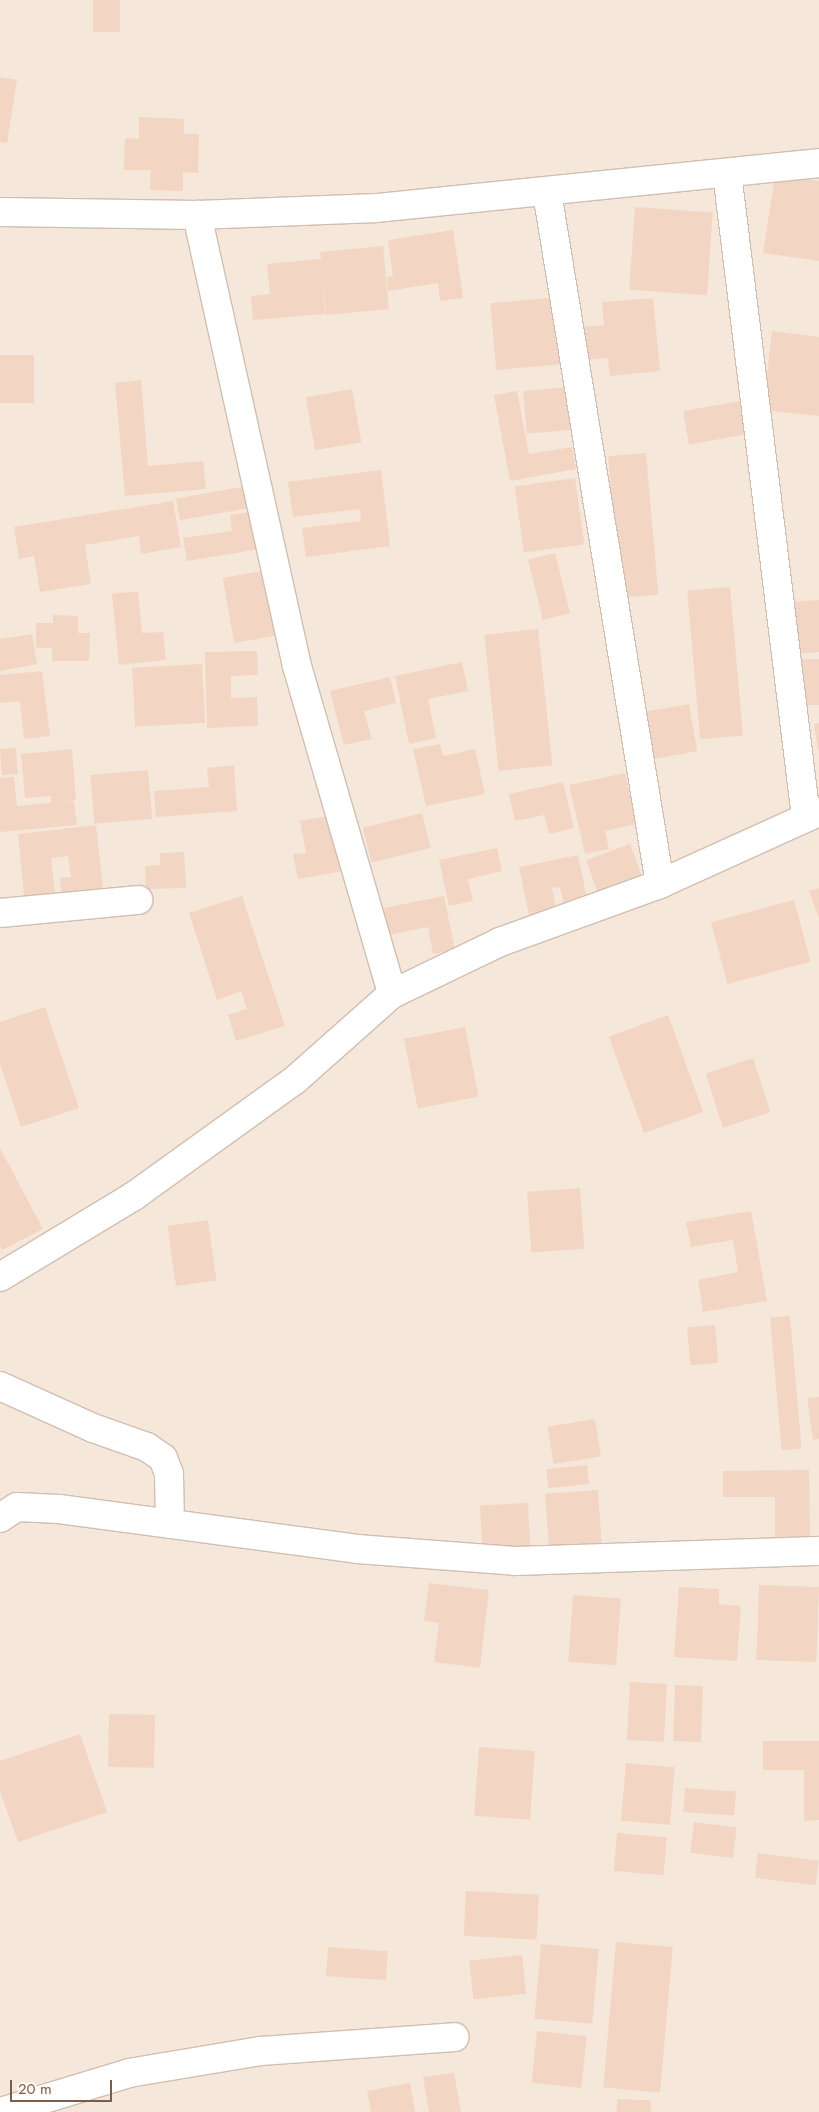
<!DOCTYPE html>
<html>
<head>
<meta charset="utf-8">
<style>
	body { margin:0 }
	#map { position:relative; width:819px; height:2112px; overflow:hidden; background:#fdf6ec; font-family:Jost,sans-serif }
	div>[style] { position:absolute }
	.residential>* { inset:0; background:#f5e8da; transform-origin:0 0 }
	.building>* { inset:0; background:#f3d5c3; transform-origin:0 0 }
	.roads { filter:drop-shadow(1px 0 #d1beb0) drop-shadow(-1px 0 #d1beb0) drop-shadow(0 1px #d1beb0) drop-shadow(0 -1px #d1beb0) }
	.street>* { height:28px; margin:-14px; padding:0 14px; transform-origin:14px; border-radius:14px; background:#fff }
	span { translate:-50% -50%; white-space:nowrap; text-align:center; line-height:1.15; -webkit-text-stroke:4px #fffaf3; paint-order:stroke }
	.scale { position:absolute; left:10px; top:2080px; width:102px; height:22px; box-sizing:border-box; border:2px solid #7a5c4d; border-top:0; padding-left:6px; font-size:15px; line-height:18px; white-space:nowrap; color:#7a5c4d; -webkit-text-stroke:4px #fffaf3; paint-order:stroke }
</style>
</head>
<body>
<div id="map">
	<div class="residential">
		<i style="left:0;top:0;width:819px;height:2112px"></i>
	</div>
	<div class="building">
		<i style="left:93px;top:0;width:27px;height:32px"></i>
		<i style="clip-path:polygon(0 77px,17px 80px,7px 143px,0 142px)"></i>
		<i style="clip-path:polygon(139px 117px,184px 119px,184px 134px,199px 134px,198px 173px,183px 172px,183px 191px,150px 190px,151px 170px,124px 170px,125px 138px,139px 139px)"></i>
		<i style="clip-path:polygon(775px 175px,819px 181px,819px 261px,763px 253px)"></i>
		<i style="left:635px;top:207px;width:78px;height:83px;rotate:4deg"></i>
		<i style="clip-path:polygon(453px 230px,463px 298px,440px 301px,438px 283px,388px 291px,387px 277px,393px 276px,388px 240px)"></i>
		<i style="clip-path:polygon(383px 246px,389px 309px,326px 315px,322px 273px,325px 314px,253px 320px,251px 296px,270px 294px,267px 264px,321px 259px,320px 252px)"></i>
		<i style="left:561px;top:297px;width:67px;height:71px;rotate:85deg"></i>
		<i style="clip-path:polygon(653px 298px,660px 371px,610px 376px,608px 358px,583px 360px,580px 327px,604px 325px,602px 302px)"></i>
		<i style="clip-path:polygon(772px 331px,819px 337px,819px 416px,763px 410px)"></i>
		<i style="left:0;top:355px;width:34px;height:48px"></i>
		<i style="clip-path:polygon(141px 380px,148px 466px,203px 461px,206px 489px,125px 496px,115px 383px)"></i>
		<i style="left:569px;top:387px;width:43px;height:46px;rotate:85deg"></i>
		<i style="left:352px;top:389px;width:54px;height:47px;rotate:80deg"></i>
		<i style="clip-path:polygon(517px 391px,529px 454px,572px 447px,576px 469px,510px 481px,494px 395px)"></i>
		<i style="left:751px;top:399px;width:34px;height:69px;rotate:80deg"></i>
		<i style="left:646px;top:453px;width:142px;height:38px;rotate:85deg"></i>
		<i style="clip-path:polygon(381px 470px,390px 546px,306px 557px,302px 528px,361px 521px,360px 509px,293px 517px,288px 482px)"></i>
		<i style="left:575px;top:478px;width:67px;height:61px;rotate:82deg"></i>
		<i style="left:247px;top:486px;width:22px;height:72px;rotate:80deg"></i>
		<i style="clip-path:polygon(173px 501px,181px 547px,141px 554px,139px 536px,85px 545px,91px 584px,40px 592px,34px 556px,19px 559px,14px 527px)"></i>
		<i style="clip-path:polygon(255px 511px,261px 549px,187px 561px,183px 538px,232px 531px,230px 515px)"></i>
		<i style="left:555px;top:553px;width:62px;height:28px;rotate:76deg"></i>
		<i style="left:268px;top:570px;width:66px;height:46px;rotate:80deg"></i>
		<i style="left:730px;top:587px;width:149px;height:43px;rotate:85deg"></i>
		<i style="clip-path:polygon(138px 591px,142px 633px,163px 632px,166px 660px,119px 665px,112px 594px)"></i>
		<i style="clip-path:polygon(819px 600px,819px 652px,794px 654px,790px 602px)"></i>
		<i style="clip-path:polygon(53px 615px,78px 616px,78px 633px,90px 633px,89px 661px,52px 661px,52px 648px,36px 648px,36px 623px,53px 623px)"></i>
		<i style="left:538px;top:629px;width:137px;height:54px;rotate:84deg"></i>
		<i style="clip-path:polygon(32px 634px,37px 664px,0 671px,0 639px)"></i>
		<i style="clip-path:polygon(257px 651px,258px 675px,231px 676px,231px 698px,257px 697px,258px 726px,207px 728px,205px 652px)"></i>
		<i style="left:819px;top:659px;width:46px;height:27px;rotate:90deg"></i>
		<i style="clip-path:polygon(462px 662px,468px 691px,428px 699px,436px 738px,409px 744px,395px 676px)"></i>
		<i style="left:202px;top:664px;width:59px;height:70px;rotate:87deg"></i>
		<i style="clip-path:polygon(42px 671px,50px 736px,24px 739px,20px 701px,0 703px,0 675px)"></i>
		<i style="clip-path:polygon(390px 677px,396px 703px,364px 711px,372px 739px,344px 745px,330px 691px)"></i>
		<i style="left:689px;top:704px;width:48px;height:52px;rotate:80deg"></i>
		<i style="clip-path:polygon(819px 723px,819px 750px,818px 750px,814px 724px)"></i>
		<i style="clip-path:polygon(440px 744px,443px 756px,475px 749px,485px 794px,426px 806px,413px 749px)"></i>
		<i style="left:16px;top:748px;width:26px;height:16px;rotate:86deg"></i>
		<i style="clip-path:polygon(72px 749px,76px 800px,60px 802px,74px 801px,77px 825px,0 832px,0 778px,14px 777px,17px 806px,51px 803px,51px 796px,25px 798px,21px 754px)"></i>
		<i style="clip-path:polygon(234px 765px,237px 811px,156px 817px,154px 791px,209px 787px,207px 768px)"></i>
		<i style="left:148px;top:770px;width:49px;height:58px;rotate:85deg"></i>
		<i style="clip-path:polygon(625px 773px,636px 824px,605px 831px,609px 849px,585px 854px,569px 785px)"></i>
		<i style="clip-path:polygon(563px 782px,574px 828px,549px 834px,544px 815px,515px 821px,509px 794px)"></i>
		<i style="left:422px;top:813px;width:36px;height:61px;rotate:76deg"></i>
		<i style="clip-path:polygon(333px 815px,343px 871px,298px 879px,293px 854px,306px 853px,300px 821px)"></i>
		<i style="clip-path:polygon(96px 825px,104px 897px,62px 901px,60px 878px,71px 877px,68px 856px,51px 858px,56px 902px,25px 905px,18px 834px)"></i>
		<i style="left:630px;top:844px;width:41px;height:47px;rotate:70deg"></i>
		<i style="clip-path:polygon(497px 848px,502px 871px,468px 879px,473px 901px,449px 906px,439px 860px)"></i>
		<i style="clip-path:polygon(184px 852px,186px 888px,146px 889px,145px 866px,160px 865px,160px 853px)"></i>
		<i style="clip-path:polygon(578px 855px,589px 908px,566px 913px,560px 887px,552px 888px,558px 919px,531px 925px,519px 867px)"></i>
		<i style="clip-path:polygon(819px 888px,819px 918px,809px 891px)"></i>
		<i style="clip-path:polygon(242px 896px,285px 1026px,236px 1041px,228px 1015px,247px 1009px,241px 991px,217px 1000px,189px 913px)"></i>
		<i style="clip-path:polygon(444px 896px,455px 950px,433px 954px,428px 927px,389px 935px,384px 908px)"></i>
		<i style="left:794px;top:900px;width:64px;height:86px;rotate:75deg"></i>
		<i style="clip-path:polygon(45px 1007px,79px 1108px,21px 1127px,0 1064px,0 1022px)"></i>
		<i style="left:668px;top:1015px;width:103px;height:63px;rotate:70deg"></i>
		<i style="left:465px;top:1027px;width:71px;height:62px;rotate:79deg"></i>
		<i style="left:753px;top:1058px;width:57px;height:50px;rotate:72deg"></i>
		<i style="clip-path:polygon(0 1148px,43px 1229px,2px 1250px,0 1246px)"></i>
		<i style="left:580px;top:1188px;width:61px;height:53px;rotate:86deg"></i>
		<i style="clip-path:polygon(751px 1211px,767px 1301px,703px 1312px,698px 1280px,738px 1272px,733px 1240px,691px 1247px,686px 1222px)"></i>
		<i style="left:208px;top:1220px;width:61px;height:41px;rotate:82deg"></i>
		<i style="left:790px;top:1316px;width:133px;height:20px;rotate:85deg"></i>
		<i style="left:715px;top:1325px;width:38px;height:28px;rotate:85deg"></i>
		<i style="clip-path:polygon(819px 1397px,819px 1439px,813px 1440px,807px 1398px)"></i>
		<i style="left:595px;top:1419px;width:38px;height:48px;rotate:81deg"></i>
		<i style="left:587px;top:1465px;width:19px;height:41px;rotate:84deg"></i>
		<i style="clip-path:polygon(809px 1470px,810px 1538px,775px 1538px,775px 1497px,723px 1497px,723px 1471px)"></i>
		<i style="left:598px;top:1490px;width:56px;height:53px;rotate:86deg"></i>
		<i style="left:528px;top:1503px;width:44px;height:48px;rotate:87deg"></i>
		<i style="clip-path:polygon(429px 1583px,489px 1590px,480px 1668px,434px 1662px,439px 1623px,424px 1621px)"></i>
		<i style="left:759px;top:1585px;width:60px;height:75px;rotate:2deg"></i>
		<i style="clip-path:polygon(679px 1587px,719px 1589px,719px 1604px,741px 1606px,737px 1661px,674px 1657px)"></i>
		<i style="left:573px;top:1595px;width:48px;height:67px;rotate:4deg"></i>
		<i style="left:630px;top:1682px;width:37px;height:58px;rotate:3deg"></i>
		<i style="left:675px;top:1685px;width:28px;height:56px;rotate:2deg"></i>
		<i style="left:109px;top:1714px;width:46px;height:53px;rotate:1deg"></i>
		<i style="clip-path:polygon(80px 1734px,107px 1812px,18px 1842px,0 1791px,0 1761px)"></i>
		<i style="clip-path:polygon(763px 1741px,819px 1741px,819px 1820px,804px 1821px,804px 1770px,763px 1770px)"></i>
		<i style="left:479px;top:1747px;width:56px;height:69px;rotate:4deg"></i>
		<i style="left:626px;top:1763px;width:49px;height:58px;rotate:5deg"></i>
		<i style="left:685px;top:1788px;width:51px;height:24px;rotate:4deg"></i>
		<i style="left:694px;top:1822px;width:43px;height:31px;rotate:7deg"></i>
		<i style="left:617px;top:1833px;width:50px;height:38px;rotate:5deg"></i>
		<i style="left:758px;top:1853px;width:61px;height:25px;rotate:7deg"></i>
		<i style="left:466px;top:1891px;width:73px;height:45px;rotate:3deg"></i>
		<i style="left:616px;top:1942px;width:57px;height:146px;rotate:5deg"></i>
		<i style="left:541px;top:1944px;width:58px;height:75px;rotate:5deg"></i>
		<i style="left:328px;top:1947px;width:60px;height:29px;rotate:4deg"></i>
		<i style="left:522px;top:1955px;width:39px;height:53px;rotate:84deg"></i>
		<i style="left:537px;top:2031px;width:50px;height:52px;rotate:6deg"></i>
		<i style="clip-path:polygon(454px 2073px,461px 2112px,429px 2112px,423px 2077px)"></i>
		<i style="clip-path:polygon(410px 2083px,415px 2112px,371px 2112px,367px 2091px)"></i>
		<i style="left:617px;top:2099px;width:34px;height:13px;rotate:2deg"></i>
	</div>
	<div class="roads">
		<div class="street">
			<i style="left:727px;top:173px;width:649px;rotate:83.01deg"></i>
			<i style="left:547px;top:192px;width:701px;rotate:80.73deg"></i>
			<i style="left:0;top:212px;width:197px;rotate:0.9deg"></i>
			<i style="left:197px;top:215px;width:180px;rotate:-2.2deg"></i>
			<i style="left:377px;top:208px;width:444px;rotate:-5.8deg"></i>
			<i style="left:197px;top:215px;width:462px;rotate:77.5deg"></i>
			<i style="left:297px;top:666px;width:341px;rotate:73.8deg"></i>
			<i style="left:0;top:913px;width:139px;rotate:-5.4deg"></i>
			<i style="left:0;top:1277px;width:157px;rotate:-31.2deg"></i>
			<i style="left:134px;top:1196px;width:198px;rotate:-35.8deg"></i>
			<i style="left:295px;top:1080px;width:130px;rotate:-41.6deg"></i>
			<i style="left:392px;top:994px;width:120px;rotate:-25.7deg"></i>
			<i style="left:500px;top:942px;width:170px;rotate:-19.9deg"></i>
			<i style="left:660px;top:884px;width:175px;rotate:-24.4deg"></i>
			<i style="left:0;top:1386px;width:102px;rotate:24.3deg"></i>
			<i style="left:93px;top:1428px;width:57px;rotate:19.4deg"></i>
			<i style="left:147px;top:1447px;width:19px;rotate:35deg"></i>
			<i style="left:163px;top:1458px;width:17px;rotate:69deg"></i>
			<i style="left:169px;top:1474px;width:50px;rotate:88.9deg"></i>
			<i style="left:0;top:1518px;width:20px;rotate:-33deg"></i>
			<i style="left:17px;top:1507px;width:42px;rotate:2.7deg"></i>
			<i style="left:59px;top:1509px;width:301px;rotate:7.6deg"></i>
			<i style="left:357px;top:1549px;width:158px;rotate:4.3deg"></i>
			<i style="left:515px;top:1561px;width:304px;rotate:-1.9deg"></i>
			<i style="left:1px;top:2112px;width:134px;rotate:-16.9deg"></i>
			<i style="left:129px;top:2073px;width:134px;rotate:-9.5deg"></i>
			<i style="left:261px;top:2051px;width:194px;rotate:-4.1deg"></i>
		</div>
	</div>
	<div class="scale">20 m</div>
</div>
</body>
</html>
